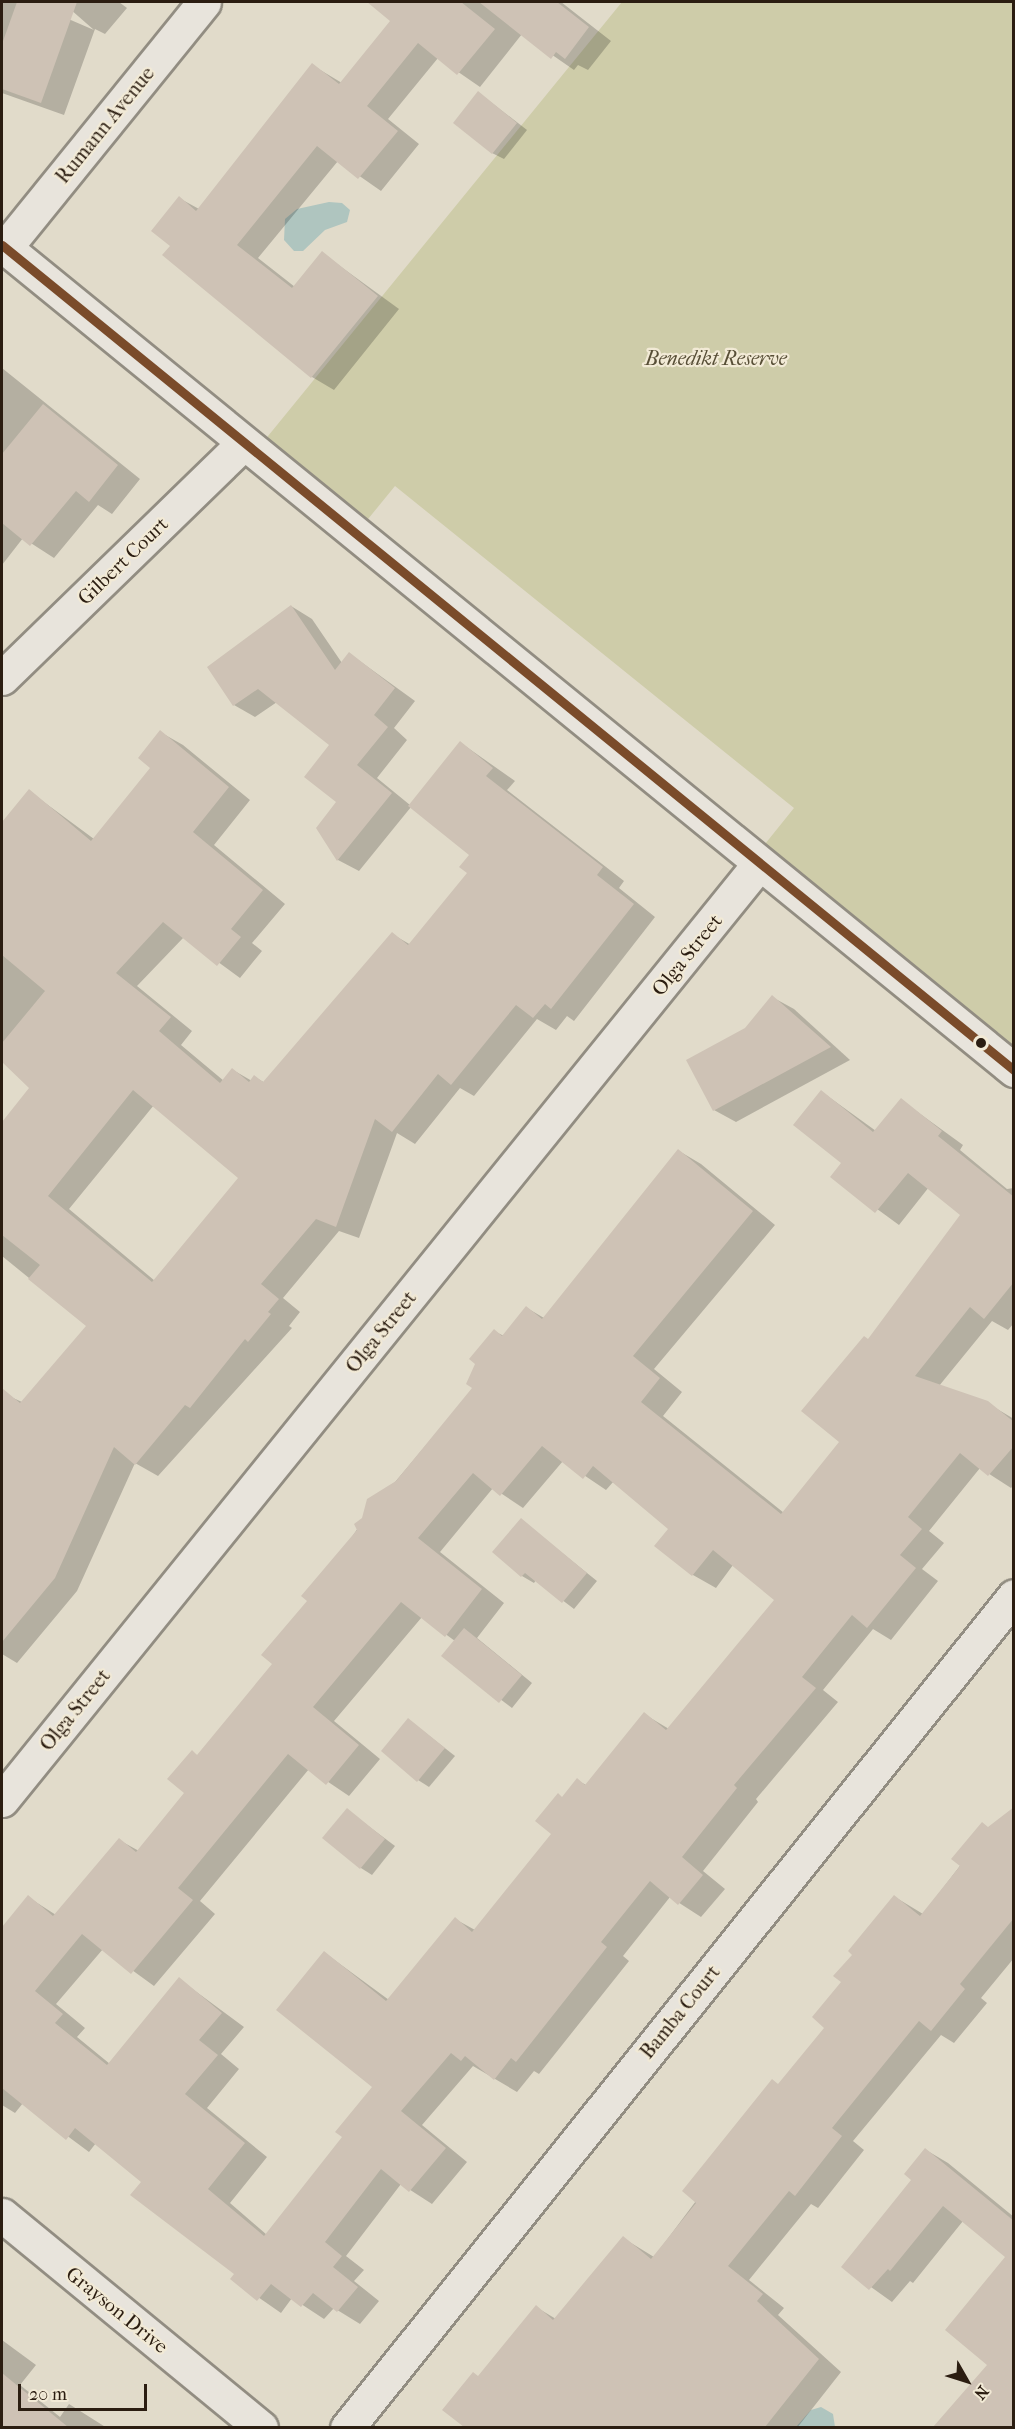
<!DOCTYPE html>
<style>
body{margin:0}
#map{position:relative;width:1015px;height:2429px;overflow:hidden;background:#e1dbca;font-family:"IM FELL French Canon",serif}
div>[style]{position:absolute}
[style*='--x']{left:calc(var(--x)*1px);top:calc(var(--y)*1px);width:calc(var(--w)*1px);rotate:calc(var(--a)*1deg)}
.green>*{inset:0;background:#cecca9}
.water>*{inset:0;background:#afc5bf}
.shadow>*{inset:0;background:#0003}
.building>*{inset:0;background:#cec2b5}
.roads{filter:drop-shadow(2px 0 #928d82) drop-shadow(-2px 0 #928d82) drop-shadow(0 2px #928d82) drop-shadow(0 -2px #928d82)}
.street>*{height:33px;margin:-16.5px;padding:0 16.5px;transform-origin:16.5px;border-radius:16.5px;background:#e8e4dc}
.bus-1>*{height:9px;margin:-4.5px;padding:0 4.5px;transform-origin:4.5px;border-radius:4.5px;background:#7a4b2a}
.dots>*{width:16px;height:16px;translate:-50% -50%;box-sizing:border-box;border:3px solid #f2ead6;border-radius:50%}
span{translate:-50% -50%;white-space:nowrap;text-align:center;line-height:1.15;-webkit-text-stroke:4.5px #f2ead6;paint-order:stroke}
.street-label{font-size:20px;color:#2b1d11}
.park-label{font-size:20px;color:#574e36;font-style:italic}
.frame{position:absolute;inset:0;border:3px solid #2b1d11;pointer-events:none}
.north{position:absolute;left:937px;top:2351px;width:60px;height:60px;-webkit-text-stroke:4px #f2ead6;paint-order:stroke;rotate:129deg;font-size:16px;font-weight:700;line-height:24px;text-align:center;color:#2b1d11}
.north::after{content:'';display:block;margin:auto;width:21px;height:27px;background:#2b1d11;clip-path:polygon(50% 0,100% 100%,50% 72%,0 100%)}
.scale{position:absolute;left:18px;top:2384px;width:129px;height:27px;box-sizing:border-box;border:3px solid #2b1d11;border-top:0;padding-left:8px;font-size:18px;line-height:21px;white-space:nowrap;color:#2b1d11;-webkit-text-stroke:4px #f2ead6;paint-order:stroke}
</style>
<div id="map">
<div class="green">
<div style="clip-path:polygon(622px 2px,1013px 2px,1013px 1070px,753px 859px,794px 808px,395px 486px,355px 535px,255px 452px)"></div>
</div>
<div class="water">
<div style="clip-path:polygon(329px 202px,342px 203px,350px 210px,347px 222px,325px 230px,303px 251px,294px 251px,284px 240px,285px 219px,297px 209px)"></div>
<div style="clip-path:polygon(821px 2407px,833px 2414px,835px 2427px,796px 2427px,811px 2410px)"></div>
</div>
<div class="shadow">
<div style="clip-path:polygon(2px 2px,29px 2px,94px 30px,62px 2px,119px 2px,127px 8px,105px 34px,95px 29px,64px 115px,2px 93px)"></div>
<div style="clip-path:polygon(386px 2px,561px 2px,611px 41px,588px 70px,578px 65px,574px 70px,522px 34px,480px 87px,438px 58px,388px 119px,419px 144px,381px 191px,338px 161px,258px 258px,295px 287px,322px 253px,399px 309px,334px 390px,312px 377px,172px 246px,179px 198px,199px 209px,312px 65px,342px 83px,392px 20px,393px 7px)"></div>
<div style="clip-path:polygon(479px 93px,527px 130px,504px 159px,492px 153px)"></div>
<div style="clip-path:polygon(2px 368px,140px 479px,112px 514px,98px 505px,54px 558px,23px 538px,2px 565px)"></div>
<div style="clip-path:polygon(evenodd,291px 606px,312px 619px,342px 663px,350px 654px,415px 701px,394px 728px,407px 740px,377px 778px,410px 805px,461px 743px,515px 781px,507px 790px,624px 881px,619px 888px,655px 917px,574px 1021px,567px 1016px,556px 1030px,537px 1019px,474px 1096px,460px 1088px,415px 1144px,397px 1133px,359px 1238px,339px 1231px,283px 1298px,300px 1312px,289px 1326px,292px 1328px,158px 1476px,135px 1463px,77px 1591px,17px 1663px,2px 1654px,2px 1465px,14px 1438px,2px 1428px,2px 1393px,22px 1402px,88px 1326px,2px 1256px,2px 1125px,31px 1088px,2px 1061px,2px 823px,29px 791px,94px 839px,152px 767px,160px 732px,183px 745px,250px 800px,214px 845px,285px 904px,252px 943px,262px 951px,240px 978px,184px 937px,137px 986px,192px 1031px,181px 1045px,224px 1081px,233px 1070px,252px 1081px,255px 1077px,265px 1083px,392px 934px,411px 945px,469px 873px,471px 855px,411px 807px,359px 871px,338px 860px,317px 828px,339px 802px,331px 745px,277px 702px,255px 717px,234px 705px,291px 606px,154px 1105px,240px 1178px,155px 1281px,69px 1209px,154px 1105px)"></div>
<div style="clip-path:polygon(772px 997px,794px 1009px,850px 1060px,736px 1122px,714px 1110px,746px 1029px)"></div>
<div style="clip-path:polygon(evenodd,822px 1092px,876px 1131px,901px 1100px,963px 1145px,960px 1150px,1007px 1189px,1014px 1188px,1014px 1323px,1008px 1330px,992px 1321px,939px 1386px,987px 1403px,1014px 1419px,1014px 1485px,1011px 1488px,980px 1468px,929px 1531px,944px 1543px,922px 1569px,938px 1581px,891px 1640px,873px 1629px,823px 1690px,838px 1702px,756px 1799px,758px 1802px,703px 1871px,725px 1889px,701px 1917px,670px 1897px,623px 1956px,629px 1961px,539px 2074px,534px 2071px,517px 2092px,473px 2066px,422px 2125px,467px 2162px,432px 2204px,401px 2184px,346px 2256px,364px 2270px,354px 2281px,379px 2301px,360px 2324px,334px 2308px,324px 2319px,292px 2298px,281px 2313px,232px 2279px,236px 2274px,143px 2181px,96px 2143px,89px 2152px,23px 2103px,15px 2113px,2px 2105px,2px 1929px,28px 1897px,56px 1915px,119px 1840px,139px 1851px,186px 1793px,192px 1752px,198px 1756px,274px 1664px,309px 1601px,364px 1519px,474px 1388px,494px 1331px,504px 1336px,527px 1308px,544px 1318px,679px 1151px,701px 1164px,775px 1225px,654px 1369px,682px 1392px,663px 1416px,784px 1513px,841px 1442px,869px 1340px,962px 1214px,929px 1187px,899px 1225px,832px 1176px,843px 1163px,822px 1092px,563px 1461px,606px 1490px,614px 1481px,670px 1528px,656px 1546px,693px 1575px,716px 1588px,733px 1565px,776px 1600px,669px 1729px,644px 1714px,586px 1785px,577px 1780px,563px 1798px,554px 1834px,475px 1930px,455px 1919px,389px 2000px,325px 1953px,374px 2087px,344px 2137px,267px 2235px,230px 2203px,267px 2157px,207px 2108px,239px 2069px,221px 2054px,244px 2027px,179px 1979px,110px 2064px,77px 2037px,85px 2028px,56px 2004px,103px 1949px,154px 1986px,215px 1914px,200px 1901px,309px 1769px,349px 1796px,380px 1759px,334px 1721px,422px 1617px,455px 1641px,443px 1656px,512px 1708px,532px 1683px,477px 1638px,504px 1603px,440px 1552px,493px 1488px,523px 1508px,563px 1461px)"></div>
<div style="clip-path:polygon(521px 1520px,597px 1581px,574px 1609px,536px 1580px,534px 1583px,522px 1576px,494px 1552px)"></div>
<div style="clip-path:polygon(409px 1720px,455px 1756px,429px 1787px,418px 1780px)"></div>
<div style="clip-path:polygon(1014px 1809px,1014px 1958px,981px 1998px,987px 2003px,954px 2043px,941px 2035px,853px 2141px,864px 2150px,818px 2208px,811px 2204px,749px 2280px,784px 2308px,778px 2315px,841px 2372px,797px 2428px,703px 2428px,681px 2410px,666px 2428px,466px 2428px,444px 2410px,479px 2377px,536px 2307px,556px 2319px,623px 2238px,654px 2257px,826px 2027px,854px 1954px,895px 1897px,923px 1914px,989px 1828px)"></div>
<div style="clip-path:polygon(347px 1810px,395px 1846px,372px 1875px,361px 1868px)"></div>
<div style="clip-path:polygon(926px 2150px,948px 2163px,1014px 2217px,1014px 2428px,934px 2428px,989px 2365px,1007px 2257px,963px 2221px,913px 2283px,910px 2281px,892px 2302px,843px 2267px,913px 2180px)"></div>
<div style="clip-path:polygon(2px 2340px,36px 2365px,20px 2385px,60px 2417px,69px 2404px,107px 2428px,2px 2428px)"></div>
</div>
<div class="building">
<div style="clip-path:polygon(17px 2px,77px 2px,41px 103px,2px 89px,2px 44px)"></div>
<div style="clip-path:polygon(367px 2px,461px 2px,495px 29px,457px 75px,418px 43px,367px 106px,398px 131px,358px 179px,317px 146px,237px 245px,292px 288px,322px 251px,378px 296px,311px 378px,162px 255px,170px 246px,151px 231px,179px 196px,196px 211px,312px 63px,339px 84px,390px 21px)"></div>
<div style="clip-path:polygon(479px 2px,557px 2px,589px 27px,565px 59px,556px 52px,551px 59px)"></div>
<div style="clip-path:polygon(478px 91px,517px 123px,492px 154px,453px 123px)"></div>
<div style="clip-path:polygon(43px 404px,118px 465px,89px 502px,76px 491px,30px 546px,2px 523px,2px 454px)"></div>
<div style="clip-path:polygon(291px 605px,335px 670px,349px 652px,395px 688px,374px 715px,388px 727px,357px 765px,392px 793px,337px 861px,316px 828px,336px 802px,304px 777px,329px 745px,258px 689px,233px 706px,207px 667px)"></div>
<div style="clip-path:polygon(evenodd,160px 730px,229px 787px,193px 832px,263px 890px,231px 929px,241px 937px,217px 966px,163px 922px,116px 973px,171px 1017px,159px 1031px,220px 1083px,232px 1068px,249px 1082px,254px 1075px,263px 1082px,392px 932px,408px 945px,467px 873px,459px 867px,469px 855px,408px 806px,460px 741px,493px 768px,486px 776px,603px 867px,597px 875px,634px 904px,551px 1009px,545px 1004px,533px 1018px,516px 1005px,451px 1085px,438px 1074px,392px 1132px,375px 1119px,336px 1227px,316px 1219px,261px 1284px,279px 1299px,268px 1312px,271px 1314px,248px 1342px,245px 1339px,190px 1408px,185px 1405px,135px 1465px,114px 1447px,55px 1578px,2px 1642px,2px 1388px,20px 1403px,86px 1326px,28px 1279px,40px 1265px,2px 1235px,2px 1122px,29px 1088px,2px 1062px,2px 1043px,45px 991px,2px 955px,2px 822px,29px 789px,91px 841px,150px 768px,138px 758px,160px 730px,133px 1090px,238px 1178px,152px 1282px,48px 1196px,133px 1090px)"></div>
<div style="clip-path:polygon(772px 995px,831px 1047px,713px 1111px,686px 1060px,745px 1028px)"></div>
<div style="clip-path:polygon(evenodd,821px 1090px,873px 1132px,901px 1098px,942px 1131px,938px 1136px,1014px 1197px,1014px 1282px,984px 1319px,970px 1307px,915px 1376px,988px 1401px,1014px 1422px,1014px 1446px,988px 1476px,960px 1453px,908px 1517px,922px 1529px,900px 1555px,916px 1568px,867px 1628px,852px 1615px,802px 1677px,816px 1688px,734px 1785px,737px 1788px,682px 1857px,703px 1875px,678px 1905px,650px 1881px,601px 1942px,607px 1947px,516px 2062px,511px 2058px,494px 2080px,465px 2056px,461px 2061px,451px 2053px,401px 2111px,446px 2148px,409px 2192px,381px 2169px,325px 2242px,342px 2256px,333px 2267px,358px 2287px,337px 2312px,313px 2293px,301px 2307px,271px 2284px,257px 2301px,230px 2279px,234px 2274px,130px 2195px,141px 2182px,75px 2128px,66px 2140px,2px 2088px,2px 1927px,28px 1895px,53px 1916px,119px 1838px,136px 1852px,184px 1793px,167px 1779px,192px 1750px,197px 1755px,272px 1664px,261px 1655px,307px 1601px,301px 1596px,357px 1530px,354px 1524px,362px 1518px,367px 1499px,396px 1481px,472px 1388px,466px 1384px,475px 1364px,469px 1359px,494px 1329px,502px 1336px,526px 1306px,542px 1319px,678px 1149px,753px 1211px,633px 1356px,660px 1378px,641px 1402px,781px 1514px,839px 1442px,801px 1411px,864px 1336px,868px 1339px,960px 1215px,908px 1173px,875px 1213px,830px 1177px,841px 1163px,793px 1125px,821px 1090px,542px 1446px,583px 1479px,593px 1466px,668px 1529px,654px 1546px,692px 1576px,713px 1550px,774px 1600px,666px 1730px,644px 1712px,585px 1785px,577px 1778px,562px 1797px,558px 1793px,535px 1821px,551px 1834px,472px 1932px,455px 1917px,386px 2001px,324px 1951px,276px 2010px,372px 2087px,335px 2132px,342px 2137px,264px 2236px,208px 2189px,245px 2143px,185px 2094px,218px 2055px,199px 2040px,222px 2013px,179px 1977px,107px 2065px,55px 2023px,63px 2014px,35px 1991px,82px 1934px,131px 1974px,193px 1900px,178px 1888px,288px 1754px,326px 1785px,359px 1745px,313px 1707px,401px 1602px,445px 1637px,482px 1589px,418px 1538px,473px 1473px,500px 1496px,542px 1446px)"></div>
<div style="clip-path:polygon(521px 1518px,587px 1573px,562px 1603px,525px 1573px,521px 1577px,492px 1552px)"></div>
<div style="clip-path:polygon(464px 1628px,522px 1675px,499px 1703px,441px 1656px)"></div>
<div style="clip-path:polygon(408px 1718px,445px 1748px,417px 1782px,381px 1751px)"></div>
<div style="clip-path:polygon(1014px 1807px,1014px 1918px,960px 1984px,965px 1989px,931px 2031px,919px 2021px,832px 2128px,842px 2136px,795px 2196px,789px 2191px,728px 2266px,763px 2294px,757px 2301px,819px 2359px,765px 2427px,464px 2427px,442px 2410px,473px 2372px,478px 2376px,536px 2305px,553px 2320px,623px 2236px,651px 2259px,696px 2203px,682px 2191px,772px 2079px,778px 2084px,824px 2028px,812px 2017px,841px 1982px,833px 1976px,852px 1955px,848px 1951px,894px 1895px,920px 1916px,960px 1866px,951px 1859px,982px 1822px,988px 1827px)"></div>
<div style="clip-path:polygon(347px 1808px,385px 1839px,360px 1869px,322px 1838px)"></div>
<div style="clip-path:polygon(925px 2148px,1014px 2221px,1014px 2427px,933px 2427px,987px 2365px,945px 2330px,1005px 2257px,943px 2206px,890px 2271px,888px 2269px,869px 2290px,841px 2267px,911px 2180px,904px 2174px)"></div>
<div style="clip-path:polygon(2px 2373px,68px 2427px,2px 2427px)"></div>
</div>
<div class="roads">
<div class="street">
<div style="--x:2;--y:245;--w:1306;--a:39.19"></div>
<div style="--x:5;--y:248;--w:316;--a:-51"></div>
<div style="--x:2;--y:678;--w:337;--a:-44.2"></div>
<div style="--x:2;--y:1800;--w:1204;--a:-51.04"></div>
<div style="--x:2;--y:2215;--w:335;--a:39.4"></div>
<div style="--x:347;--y:2428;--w:1066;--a:-51.28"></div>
</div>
</div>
<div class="bus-1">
<div style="--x:2;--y:245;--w:1306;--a:39.19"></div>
</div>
<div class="dots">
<div style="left:981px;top:1043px;background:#2b1d11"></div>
</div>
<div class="street-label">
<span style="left:105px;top:125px;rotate:-51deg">Rumann Avenue</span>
<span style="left:123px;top:561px;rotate:-44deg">Gilbert Court</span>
<span style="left:687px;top:955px;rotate:-51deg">Olga Street</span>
<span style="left:381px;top:1332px;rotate:-51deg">Olga Street</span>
<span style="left:75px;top:1710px;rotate:-51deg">Olga Street</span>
<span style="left:680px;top:2012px;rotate:-51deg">Bamba Court</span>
<span style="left:117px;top:2310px;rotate:39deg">Grayson Drive</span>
</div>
<div class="park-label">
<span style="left:716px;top:358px">Benedikt Reserve</span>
</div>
<div class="frame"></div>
<div class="north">N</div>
<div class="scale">20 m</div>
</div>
